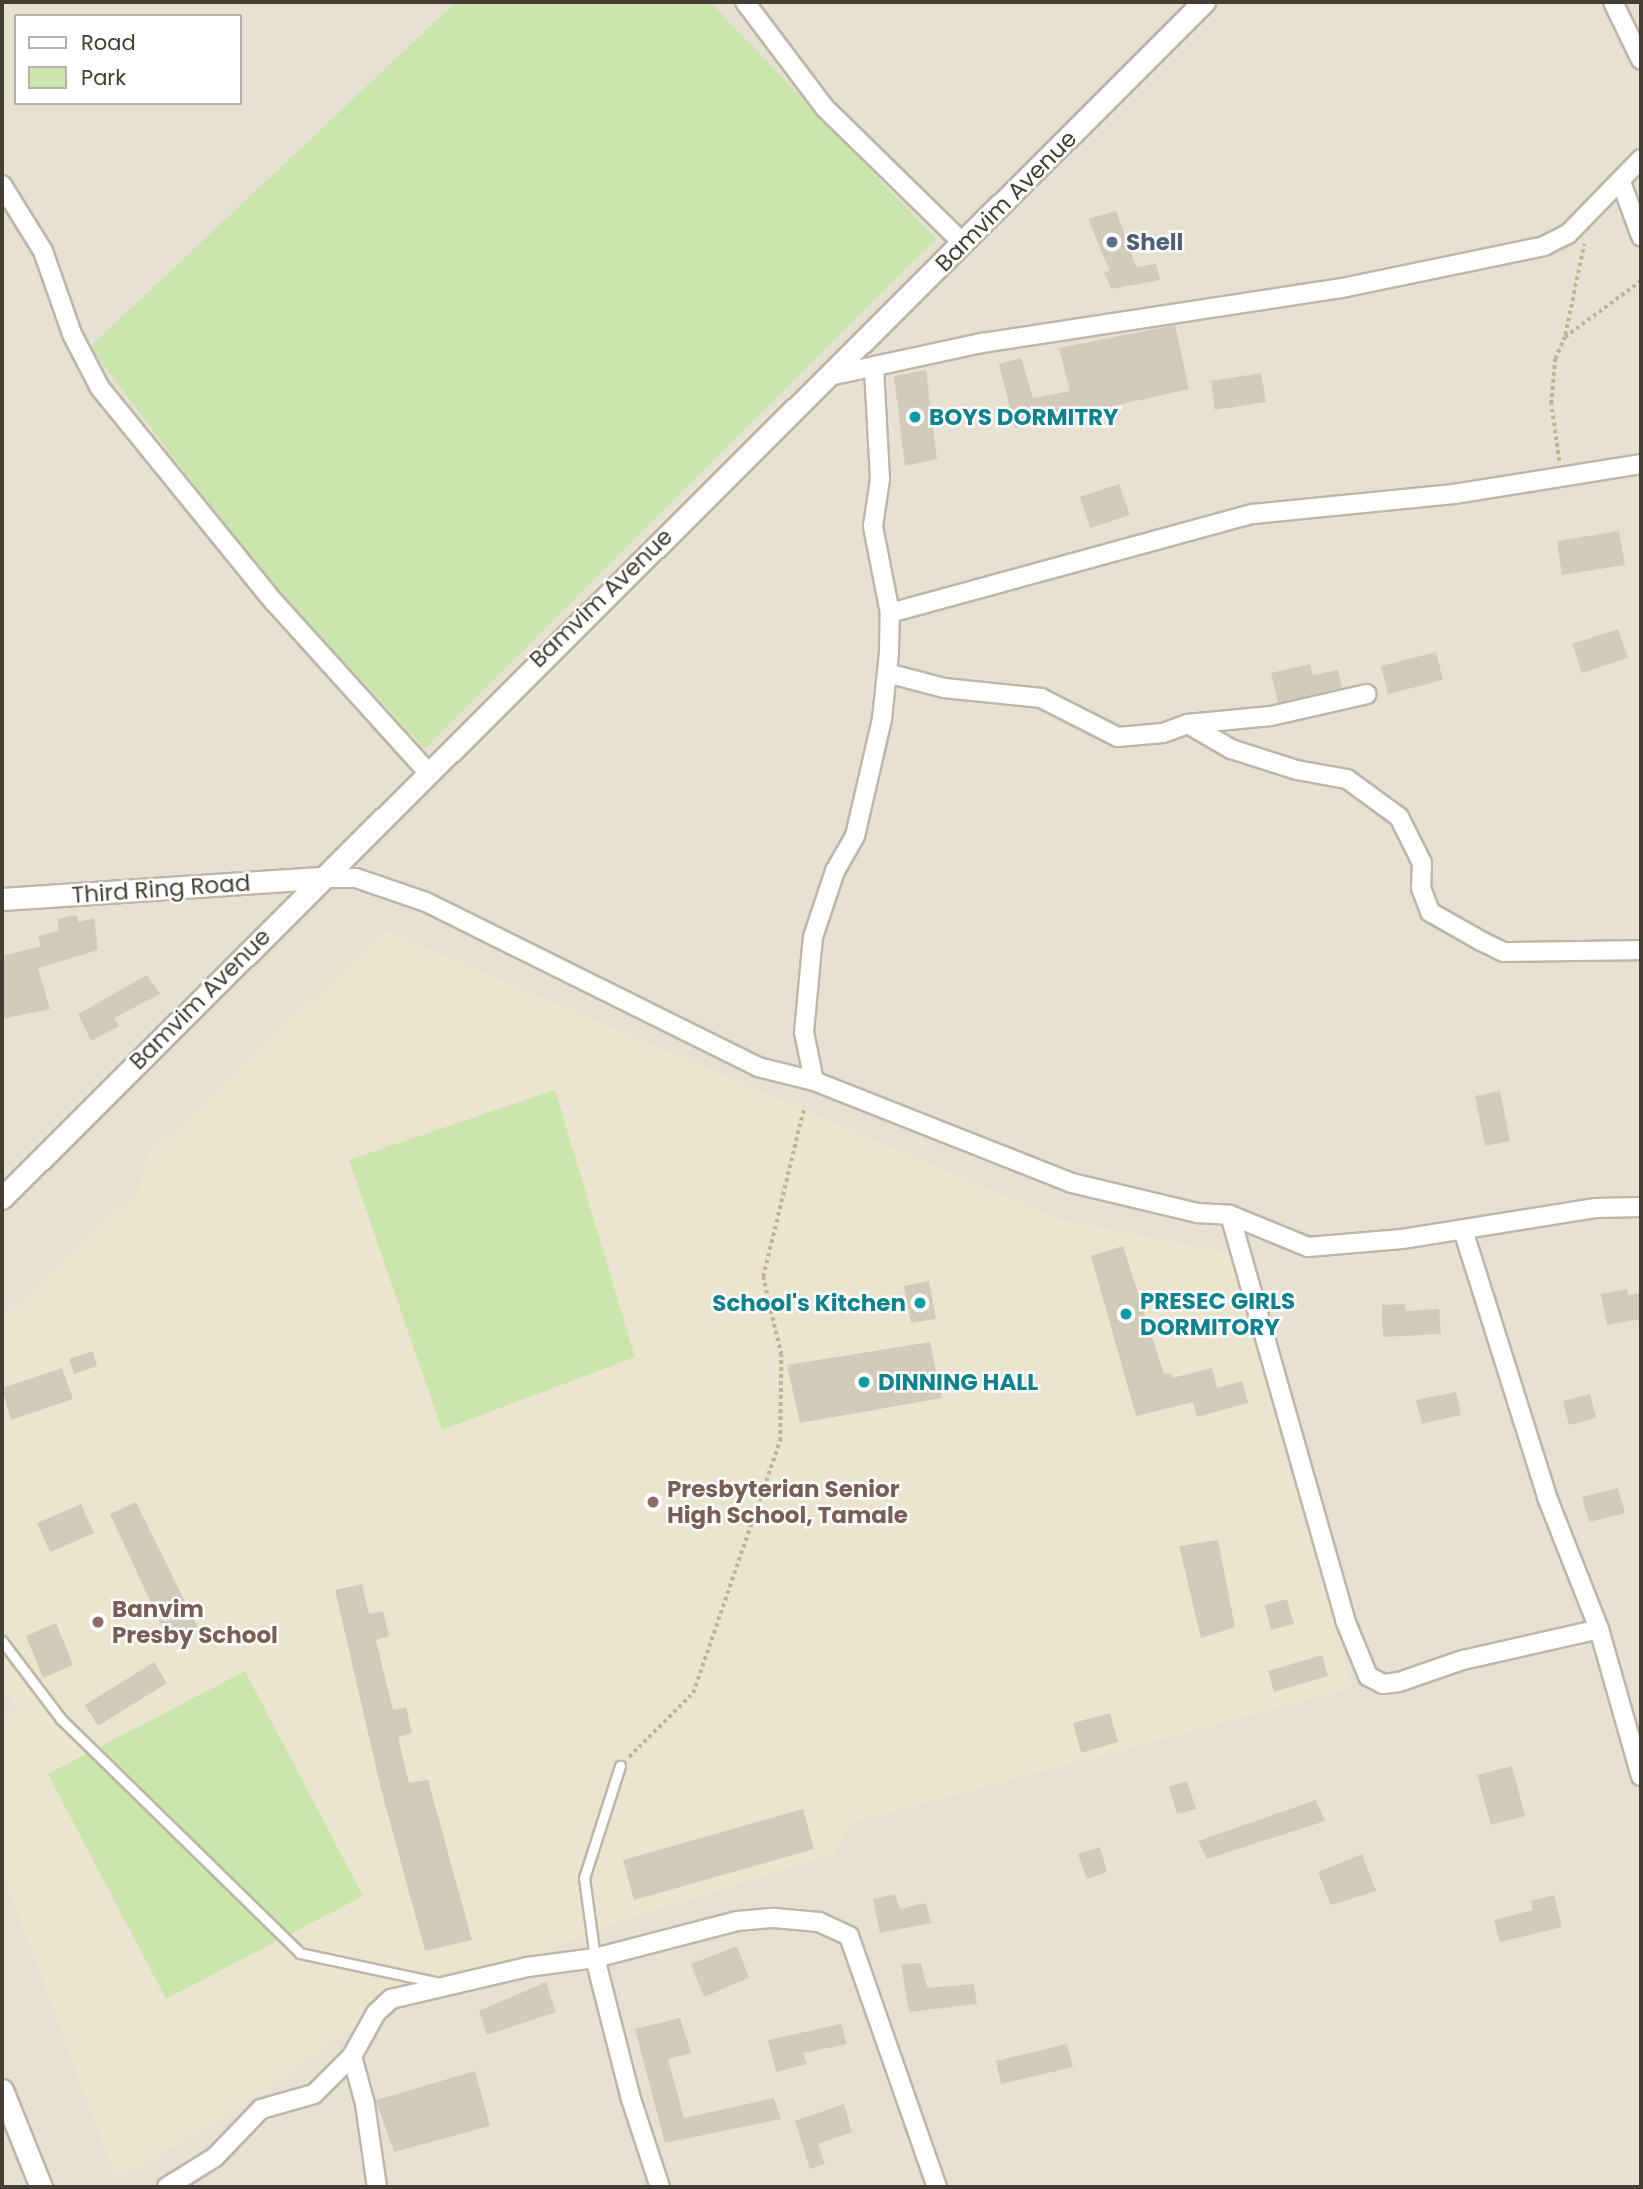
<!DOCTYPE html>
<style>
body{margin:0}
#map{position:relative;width:1643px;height:2189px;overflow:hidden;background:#f2eee4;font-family:Poppins,sans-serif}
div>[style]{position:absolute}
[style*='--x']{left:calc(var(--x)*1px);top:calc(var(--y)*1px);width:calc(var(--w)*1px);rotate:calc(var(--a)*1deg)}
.residential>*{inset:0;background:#e6e1d2}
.education>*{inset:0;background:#ebe4ce}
.green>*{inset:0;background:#cae6ad}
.building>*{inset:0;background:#d3cbba}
.path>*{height:3.5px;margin-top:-1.75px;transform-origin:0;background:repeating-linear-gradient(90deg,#bfb399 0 3.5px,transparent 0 7px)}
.roads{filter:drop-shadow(2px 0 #bdb7a7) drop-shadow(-2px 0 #bdb7a7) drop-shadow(0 2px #bdb7a7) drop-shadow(0 -2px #bdb7a7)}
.service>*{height:9px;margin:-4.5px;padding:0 4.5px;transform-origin:4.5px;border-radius:4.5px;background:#fff}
.minor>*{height:18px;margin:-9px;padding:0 9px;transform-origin:9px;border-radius:9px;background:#fff}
.tertiary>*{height:21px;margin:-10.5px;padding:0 10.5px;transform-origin:10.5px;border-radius:10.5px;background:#fff}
.dots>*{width:19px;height:19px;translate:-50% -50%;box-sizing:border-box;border:4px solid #fff;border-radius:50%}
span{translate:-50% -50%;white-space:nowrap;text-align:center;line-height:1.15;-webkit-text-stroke:5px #fff;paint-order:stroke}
.street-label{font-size:23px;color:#443f34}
.service-label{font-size:23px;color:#4e5e75;font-weight:700}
.left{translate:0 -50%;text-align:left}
.culture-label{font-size:23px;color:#0d838f;font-weight:700}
.right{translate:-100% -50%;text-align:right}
.education-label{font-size:23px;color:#785e54;font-weight:700}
.frame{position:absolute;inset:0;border:4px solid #443f34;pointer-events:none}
.legend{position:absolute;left:14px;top:14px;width:228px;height:91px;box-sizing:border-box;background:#fff;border:2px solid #b4b2ae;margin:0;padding:9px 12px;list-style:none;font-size:21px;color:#443f34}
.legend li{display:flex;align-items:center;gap:14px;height:35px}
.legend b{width:35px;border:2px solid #b4b2ae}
</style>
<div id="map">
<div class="residential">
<div style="clip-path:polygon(evenodd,2px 2px,1641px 2px,1641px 2187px,2px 2187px,2px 2px,16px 16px,240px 16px,240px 103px,16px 103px,16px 16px)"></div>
</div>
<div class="education">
<div style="clip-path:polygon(386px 930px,1057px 1218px,1238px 1255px,1353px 1688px,848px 1824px,834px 1854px,616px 1923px,347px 2033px,214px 2124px,116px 2180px,2px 1871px,2px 1718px,20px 1711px,2px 1687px,2px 1317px,139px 1190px,146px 1157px)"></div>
</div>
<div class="green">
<div style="clip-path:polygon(456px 2px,710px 2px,936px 239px,425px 749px,253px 563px,90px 347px)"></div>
<div style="clip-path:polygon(555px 1090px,635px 1357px,442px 1430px,349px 1160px)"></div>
<div style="clip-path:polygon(245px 1671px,363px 1896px,166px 1999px,48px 1774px)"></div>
</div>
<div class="building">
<div style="clip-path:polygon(1116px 211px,1136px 267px,1156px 264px,1160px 280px,1111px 289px,1104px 272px,1110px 271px,1088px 219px)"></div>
<div style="clip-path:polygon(1175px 325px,1189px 389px,1015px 428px,999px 364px,1021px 358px,1033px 398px,1070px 391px,1059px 348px)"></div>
<div style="clip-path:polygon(926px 370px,937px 459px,905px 466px,894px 376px)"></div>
<div style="clip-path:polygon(1261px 373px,1266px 402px,1215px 410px,1211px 381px)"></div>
<div style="clip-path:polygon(1119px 484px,1130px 515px,1090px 528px,1080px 497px)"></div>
<div style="clip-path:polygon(1619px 531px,1625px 565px,1562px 575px,1557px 541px)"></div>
<div style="clip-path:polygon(1618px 629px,1628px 658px,1582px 673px,1572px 644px)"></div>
<div style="clip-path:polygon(1436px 652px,1443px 680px,1388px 694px,1381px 666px)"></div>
<div style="clip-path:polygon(1310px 664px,1313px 675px,1338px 670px,1342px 688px,1278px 703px,1271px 673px)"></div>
<div style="clip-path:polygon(77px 915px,78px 922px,94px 918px,98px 950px,38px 968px,50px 1009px,2px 1019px,2px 956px,41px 946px,38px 936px,59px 931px,57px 919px)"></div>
<div style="clip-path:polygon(147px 975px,160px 994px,114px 1018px,119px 1026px,91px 1041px,78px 1014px)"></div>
<div style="clip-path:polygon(1500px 1091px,1510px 1141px,1485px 1146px,1475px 1096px)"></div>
<div style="clip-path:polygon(1123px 1246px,1164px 1374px,1171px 1373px,1172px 1378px,1212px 1368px,1217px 1388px,1242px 1381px,1248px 1403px,1197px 1417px,1193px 1402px,1136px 1416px,1091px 1256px)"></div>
<div style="clip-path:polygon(929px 1281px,936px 1319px,911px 1323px,904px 1286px)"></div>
<div style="clip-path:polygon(1627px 1289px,1628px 1295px,1641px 1293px,1641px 1319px,1607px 1325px,1601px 1294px)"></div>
<div style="clip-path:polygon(1405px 1304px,1406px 1311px,1439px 1309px,1441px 1334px,1383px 1337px,1382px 1305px)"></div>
<div style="clip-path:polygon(930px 1342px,942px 1398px,800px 1423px,787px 1365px)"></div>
<div style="clip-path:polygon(93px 1351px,97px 1366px,74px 1374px,69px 1359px)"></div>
<div style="clip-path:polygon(62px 1368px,73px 1399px,11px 1420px,2px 1388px)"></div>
<div style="clip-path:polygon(1456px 1392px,1461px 1415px,1422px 1424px,1416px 1400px)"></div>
<div style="clip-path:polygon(1590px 1394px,1596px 1418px,1569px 1425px,1563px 1401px)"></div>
<div style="clip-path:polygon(1618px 1488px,1625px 1513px,1589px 1522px,1582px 1497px)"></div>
<div style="clip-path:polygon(136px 1502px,198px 1628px,169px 1642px,110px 1514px)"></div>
<div style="clip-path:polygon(81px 1504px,94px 1533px,50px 1552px,37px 1523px)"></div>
<div style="clip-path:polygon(1218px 1540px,1235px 1627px,1201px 1638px,1179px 1546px)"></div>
<div style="clip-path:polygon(362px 1584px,369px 1614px,383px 1611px,389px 1636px,376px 1640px,393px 1710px,406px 1707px,412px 1733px,398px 1737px,409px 1783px,428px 1780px,472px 1940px,425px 1951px,381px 1789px,335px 1590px)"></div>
<div style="clip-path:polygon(1287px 1599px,1294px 1624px,1271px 1630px,1265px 1605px)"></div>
<div style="clip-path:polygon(56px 1623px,73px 1665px,43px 1678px,26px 1636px)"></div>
<div style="clip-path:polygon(1322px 1655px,1328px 1676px,1274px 1692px,1268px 1671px)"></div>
<div style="clip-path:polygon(154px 1662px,167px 1683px,98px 1726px,85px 1705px)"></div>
<div style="clip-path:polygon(1110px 1713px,1118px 1742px,1081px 1753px,1073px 1723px)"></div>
<div style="clip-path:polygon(1512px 1766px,1525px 1816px,1491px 1825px,1477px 1775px)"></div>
<div style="clip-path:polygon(1187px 1781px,1196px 1809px,1177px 1814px,1169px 1787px)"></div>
<div style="clip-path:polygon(1316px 1800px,1325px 1821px,1207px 1859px,1198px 1841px)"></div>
<div style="clip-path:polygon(803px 1809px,814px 1849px,634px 1900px,623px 1860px)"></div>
<div style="clip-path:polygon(1100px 1847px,1107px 1872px,1087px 1879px,1078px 1854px)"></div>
<div style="clip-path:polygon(1362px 1854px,1376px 1891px,1331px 1905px,1318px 1872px)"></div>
<div style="clip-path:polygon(895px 1894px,900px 1909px,925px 1903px,932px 1923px,880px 1933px,873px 1899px)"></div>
<div style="clip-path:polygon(1554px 1895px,1562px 1927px,1500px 1942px,1494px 1920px,1533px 1910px,1531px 1901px)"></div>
<div style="clip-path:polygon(737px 1946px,749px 1978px,704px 1997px,691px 1964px)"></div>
<div style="clip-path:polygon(921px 1963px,927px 1988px,974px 1984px,977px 2004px,909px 2012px,901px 1964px)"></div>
<div style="clip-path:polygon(546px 1982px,556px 2012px,487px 2035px,479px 2011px)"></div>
<div style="clip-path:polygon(680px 2018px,691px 2053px,668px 2059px,684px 2118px,774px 2098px,781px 2119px,665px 2143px,635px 2029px)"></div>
<div style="clip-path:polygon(841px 2024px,847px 2044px,803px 2053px,807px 2064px,776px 2072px,768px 2040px)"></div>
<div style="clip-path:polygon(1067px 2044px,1073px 2067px,1001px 2084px,996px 2061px)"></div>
<div style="clip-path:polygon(475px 2071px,490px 2126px,394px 2152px,376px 2100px)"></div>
<div style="clip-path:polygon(844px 2104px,852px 2132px,818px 2144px,825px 2164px,810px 2169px,795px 2121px)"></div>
</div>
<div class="path">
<div style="--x:1565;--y:335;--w:93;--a:-78.2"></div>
<div style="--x:1559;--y:461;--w:58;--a:-98"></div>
<div style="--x:1551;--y:404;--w:45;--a:-84.9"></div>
<div style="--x:1555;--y:359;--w:24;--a:-66"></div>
<div style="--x:1565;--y:337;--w:94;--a:-36.4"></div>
<div style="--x:629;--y:1757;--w:91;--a:-45"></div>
<div style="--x:693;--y:1693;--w:267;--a:-71"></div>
<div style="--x:780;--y:1441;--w:86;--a:-89.3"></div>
<div style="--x:781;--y:1355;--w:80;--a:-103"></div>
<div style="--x:763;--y:1277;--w:175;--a:-76.4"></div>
</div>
<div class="roads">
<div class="service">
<div style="--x:2;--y:1641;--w:98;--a:52.9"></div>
<div style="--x:61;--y:1719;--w:334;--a:44.4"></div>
<div style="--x:300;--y:1953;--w:143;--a:12.1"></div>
<div style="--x:595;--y:1958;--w:81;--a:-97.8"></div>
<div style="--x:584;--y:1878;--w:118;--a:-72.2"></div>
</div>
<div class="minor">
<div style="--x:745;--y:2;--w:133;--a:53"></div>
<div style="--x:825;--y:108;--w:194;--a:44.4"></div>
<div style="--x:1613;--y:2;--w:64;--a:64.2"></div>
<div style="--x:1621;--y:182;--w:58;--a:69.7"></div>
<div style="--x:2;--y:185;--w:78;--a:58.2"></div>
<div style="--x:43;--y:251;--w:88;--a:70.7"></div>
<div style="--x:72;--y:334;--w:61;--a:62.6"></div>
<div style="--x:100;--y:388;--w:277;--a:50.9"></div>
<div style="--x:275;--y:603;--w:227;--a:47.9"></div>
<div style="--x:829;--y:376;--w:157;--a:-12.2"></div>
<div style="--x:982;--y:343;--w:364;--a:-8.7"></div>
<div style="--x:1342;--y:288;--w:206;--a:-11.7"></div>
<div style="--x:1544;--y:246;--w:27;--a:-27"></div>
<div style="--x:1568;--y:234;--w:105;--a:-45.8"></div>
<div style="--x:890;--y:613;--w:376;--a:-15.3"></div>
<div style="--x:1253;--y:514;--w:202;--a:-5.7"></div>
<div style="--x:1454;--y:494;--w:189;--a:-9.1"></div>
<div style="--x:887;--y:673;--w:59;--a:14.7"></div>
<div style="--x:944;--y:688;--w:98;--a:5.9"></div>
<div style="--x:1041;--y:698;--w:86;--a:26.9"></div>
<div style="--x:1118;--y:737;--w:45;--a:-5.1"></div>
<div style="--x:1163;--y:733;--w:27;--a:-20"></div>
<div style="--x:1188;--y:724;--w:83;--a:-5.5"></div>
<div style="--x:1271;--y:716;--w:98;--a:-12.9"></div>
<div style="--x:1188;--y:724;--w:50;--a:30.2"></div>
<div style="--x:1231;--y:749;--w:69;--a:17.7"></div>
<div style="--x:1297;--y:770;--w:51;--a:10.2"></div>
<div style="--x:1347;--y:779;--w:64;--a:36.2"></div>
<div style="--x:1399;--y:817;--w:51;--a:63.4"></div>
<div style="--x:1422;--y:863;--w:25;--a:92"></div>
<div style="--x:1421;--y:888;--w:26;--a:69"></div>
<div style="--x:1430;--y:912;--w:59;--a:29.6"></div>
<div style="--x:1481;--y:941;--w:25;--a:26"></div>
<div style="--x:1504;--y:952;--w:137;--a:-0.8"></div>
<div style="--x:320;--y:878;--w:36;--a:0"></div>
<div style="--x:356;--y:878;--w:74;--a:18.9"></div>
<div style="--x:426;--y:902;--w:371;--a:26.4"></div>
<div style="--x:758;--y:1067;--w:58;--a:14"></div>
<div style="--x:814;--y:1081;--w:277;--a:21.6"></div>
<div style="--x:1072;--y:1183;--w:129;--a:13.5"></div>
<div style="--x:1197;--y:1213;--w:33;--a:3"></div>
<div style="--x:1230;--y:1215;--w:84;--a:22.3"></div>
<div style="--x:1308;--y:1247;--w:94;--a:-4.9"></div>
<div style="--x:1402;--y:1239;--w:196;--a:-9.1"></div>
<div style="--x:1596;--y:1208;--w:45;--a:-1.3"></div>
<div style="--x:814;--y:1081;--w:50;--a:-101.5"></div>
<div style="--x:804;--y:1032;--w:95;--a:-84.6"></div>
<div style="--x:813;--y:937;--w:70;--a:-71.6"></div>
<div style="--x:835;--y:871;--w:40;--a:-60.3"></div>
<div style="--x:855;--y:836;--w:120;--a:-77"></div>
<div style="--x:882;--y:719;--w:67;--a:-84"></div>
<div style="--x:889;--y:652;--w:39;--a:-89"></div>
<div style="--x:890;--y:613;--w:89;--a:-101.1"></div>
<div style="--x:873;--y:526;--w:48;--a:-81.5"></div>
<div style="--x:880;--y:479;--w:112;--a:-93.1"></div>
<div style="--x:1230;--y:1215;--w:421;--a:74.1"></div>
<div style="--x:1345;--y:1620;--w:61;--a:67.7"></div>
<div style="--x:1368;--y:1676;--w:17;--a:28"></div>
<div style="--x:1383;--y:1684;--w:16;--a:-7"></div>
<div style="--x:1399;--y:1682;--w:68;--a:-19"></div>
<div style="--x:1463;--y:1660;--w:139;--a:-12.8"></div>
<div style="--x:1463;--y:1230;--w:280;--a:72.5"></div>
<div style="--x:1547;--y:1497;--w:142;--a:68.5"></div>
<div style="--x:1599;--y:1629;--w:153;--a:74.1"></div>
<div style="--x:595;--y:1958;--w:146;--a:75.7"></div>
<div style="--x:631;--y:2099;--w:93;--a:71.8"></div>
<div style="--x:352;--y:2056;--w:50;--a:74.8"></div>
<div style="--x:365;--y:2104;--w:84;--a:81.8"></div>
<div style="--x:167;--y:2187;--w:57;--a:-32"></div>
<div style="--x:215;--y:2157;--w:66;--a:-46.2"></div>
<div style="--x:261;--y:2109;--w:55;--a:-15.8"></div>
<div style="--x:314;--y:2094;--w:54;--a:-45"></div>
<div style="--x:352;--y:2056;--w:49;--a:-60.8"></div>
<div style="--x:376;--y:2013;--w:21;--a:-43"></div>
<div style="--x:391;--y:1999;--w:140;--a:-13.2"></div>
<div style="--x:527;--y:1967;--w:69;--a:-7.5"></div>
<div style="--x:595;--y:1958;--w:147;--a:-14.6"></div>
<div style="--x:737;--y:1921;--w:37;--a:-5"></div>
<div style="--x:774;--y:1918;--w:45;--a:5.1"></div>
<div style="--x:819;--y:1922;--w:33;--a:25"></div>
<div style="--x:849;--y:1936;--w:266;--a:70.7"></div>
</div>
<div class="tertiary">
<div style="--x:2;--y:899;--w:319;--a:-3.8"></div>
<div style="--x:2;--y:1198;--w:1696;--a:-44.86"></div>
<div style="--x:2;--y:2090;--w:105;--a:68.1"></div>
</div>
</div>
<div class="dots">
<div style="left:1112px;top:242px;background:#5c6f8a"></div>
<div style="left:915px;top:417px;background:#0f9aa8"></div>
<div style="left:920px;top:1303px;background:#0f9aa8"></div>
<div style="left:1126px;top:1314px;background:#0f9aa8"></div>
<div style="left:864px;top:1382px;background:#0f9aa8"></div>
<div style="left:653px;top:1502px;background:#8d6e63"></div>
<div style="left:98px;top:1622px;background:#8d6e63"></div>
</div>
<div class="street-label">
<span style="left:1006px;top:201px;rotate:-45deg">Bamvim Avenue</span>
<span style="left:601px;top:598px;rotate:-44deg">Bamvim Avenue</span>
<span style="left:161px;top:889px;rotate:-4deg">Third Ring Road</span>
<span style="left:200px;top:999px;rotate:-45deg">Bamvim Avenue</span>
</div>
<div class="service-label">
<span class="left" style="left:1126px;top:242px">Shell</span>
</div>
<div class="culture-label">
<span class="left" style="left:929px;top:417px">BOYS DORMITRY</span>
<span class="left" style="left:1140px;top:1314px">PRESEC GIRLS<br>DORMITORY</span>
<span class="right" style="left:906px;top:1303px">School's Kitchen</span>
<span class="left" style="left:878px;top:1382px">DINNING HALL</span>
</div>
<div class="education-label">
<span class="left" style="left:667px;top:1502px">Presbyterian Senior<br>High School, Tamale</span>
<span class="left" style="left:112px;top:1622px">Banvim<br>Presby School</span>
</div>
<div class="frame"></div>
<ul class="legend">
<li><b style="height:9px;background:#fff"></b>Road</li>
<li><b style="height:19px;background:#cae6ad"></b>Park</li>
</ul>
</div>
